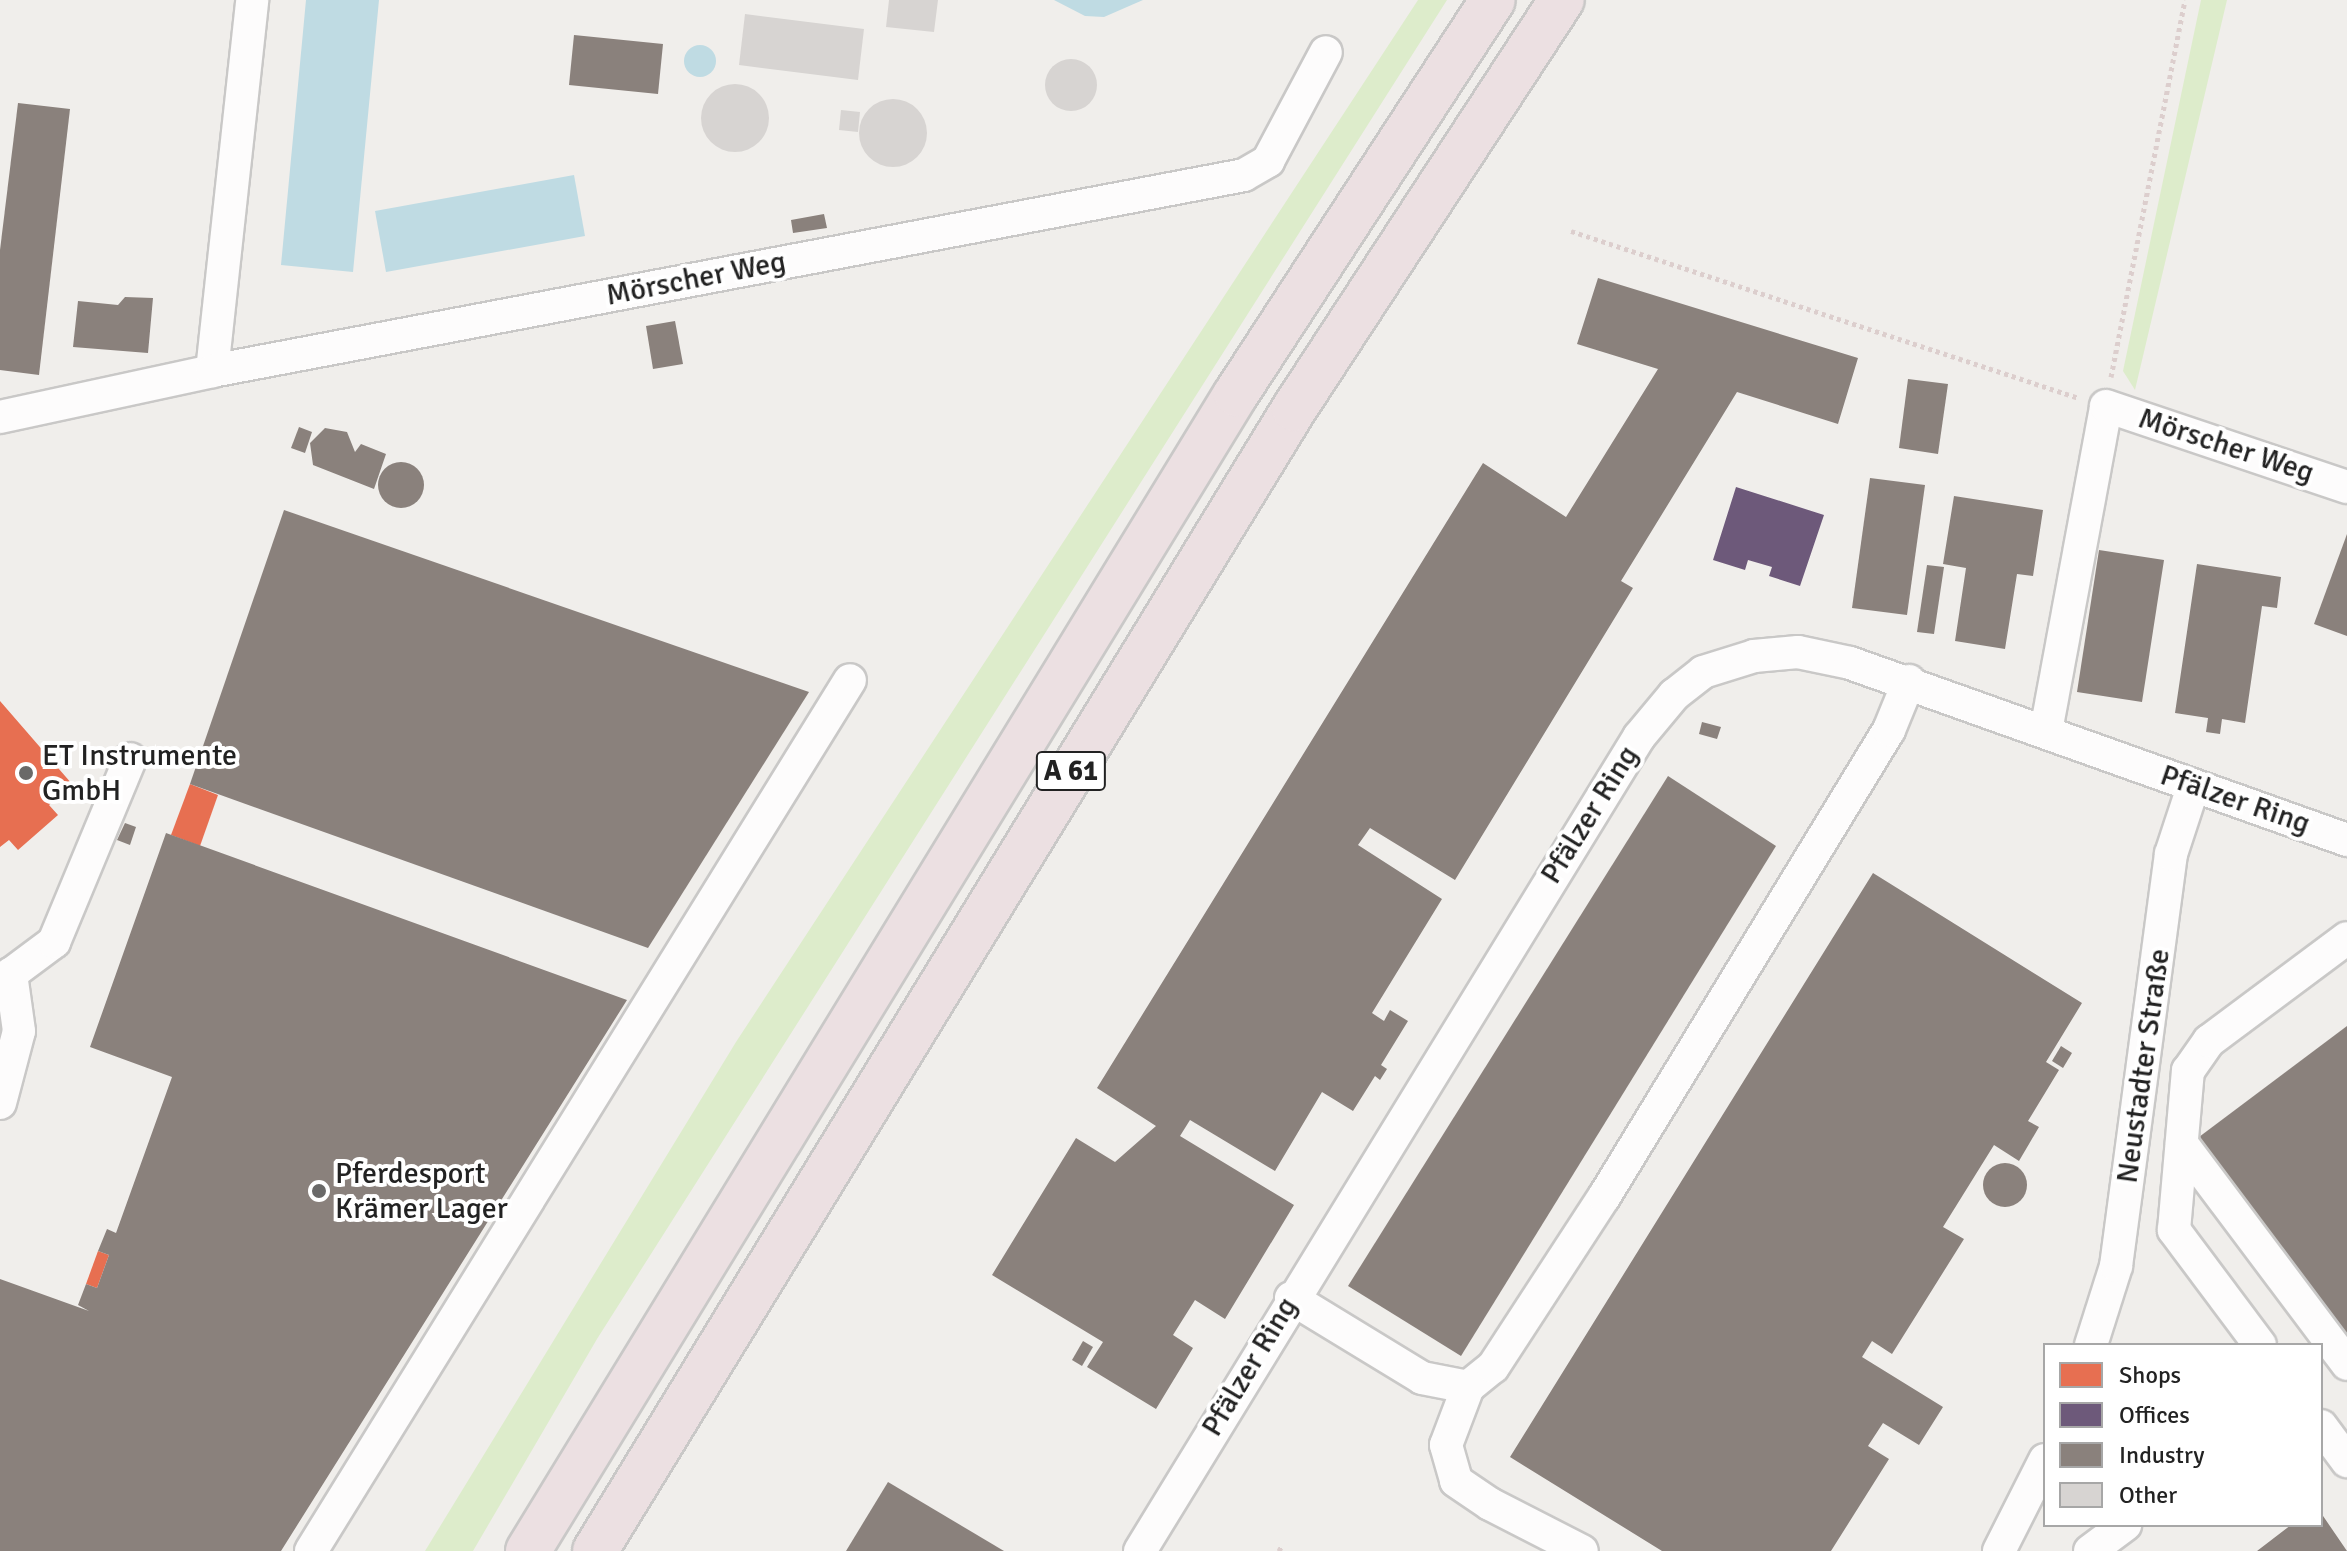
<!DOCTYPE html>
<meta charset="utf-8">
<style>
body{margin:0}
#map{position:relative;width:2347px;height:1551px;overflow:hidden;background:#f0eeeb;font-family:Signika,sans-serif}
div>[style]{position:absolute}
[style*='--x']{left:calc(var(--x)*1px);top:calc(var(--y)*1px);width:calc(var(--w)*1px);rotate:calc(var(--a)*1deg)}
.grass>*{inset:0;background:#ddeccb}
.water>*{inset:0;background:#bfdbe3}
.round{border-radius:50%}
.shops>*{inset:0;background:#e76f51}
.offices>*{inset:0;background:#6d597a}
.industry>*{inset:0;background:#8a817c}
.building>*{inset:0;background:#d7d4d2}
.path>*{height:5px;margin-top:-2.5px;transform-origin:0;background:repeating-linear-gradient(90deg,#dccecd 0 4px,transparent 0 8px)}
.roads{filter:drop-shadow(2px 0 #c9c8c7) drop-shadow(-2px 0 #c9c8c7) drop-shadow(0 2px #c9c8c7) drop-shadow(0 -2px #c9c8c7)}
.minor>*{height:32px;margin:-16px;padding:0 16px;transform-origin:16px;border-radius:16px;background:#fdfcfc}
.highway>*{height:44px;margin:-22px;padding:0 22px;transform-origin:22px;border-radius:22px;background:#ece0e2}
.dots>*{width:22px;height:22px;translate:-50% -50%;box-sizing:border-box;border:4px solid #fff;border-radius:50%}
span{translate:-50% -50%;white-space:nowrap;text-align:center;line-height:1.15;-webkit-text-stroke:8px #fff;paint-order:stroke}
.shield-label span{padding:2px 6px;background:#fff;border:2px solid;border-radius:6px;-webkit-text-stroke-width:0}
.shield-label{font-size:28px;color:#222;font-weight:700}
.street-label{font-size:30px;color:#222}
.poi-label{font-size:30px;color:#222}
.left{translate:0 -50%;text-align:left}
.legend{position:absolute;left:2043px;top:1343px;width:280px;height:184px;box-sizing:border-box;background:#fff;border:2px solid #a7a7a7;margin:0;padding:10px 14px;list-style:none;font-size:24px;color:#222}
.legend li{display:flex;align-items:center;gap:16px;height:40px}
.legend b{width:40px;border:2px solid #a7a7a7}
</style>
<div id="map">
<div class="grass">
<div style="clip-path:polygon(1418px 0,1447px 0,597px 1339px,473px 1551px,425px 1551px,736px 1042px)"></div>
<div style="clip-path:polygon(2201px 0,2227px 0,2135px 390px,2123px 371px)"></div>
</div>
<div class="water">
<div style="clip-path:polygon(306px 0,379px 0,353px 272px,281px 265px)"></div>
<div style="clip-path:polygon(1054px 0,1143px 0,1104px 17px,1085px 16px)"></div>
<div class="round" style="left:684px;top:45px;width:32px;height:32px"></div>
<div style="clip-path:polygon(574px 175px,585px 236px,386px 272px,375px 211px)"></div>
</div>
<div class="shops">
<div style="clip-path:polygon(0 701px,72px 784px,49px 805px,58px 815px,18px 850px,9px 840px,0 847px)"></div>
<div style="clip-path:polygon(190px 784px,218px 795px,200px 846px,171px 835px)"></div>
<div style="clip-path:polygon(98px 1251px,109px 1255px,97px 1288px,86px 1284px)"></div>
</div>
<div class="offices">
<div style="clip-path:polygon(1736px 487px,1824px 515px,1800px 586px,1769px 576px,1772px 567px,1748px 560px,1745px 570px,1713px 560px)"></div>
</div>
<div class="industry">
<div style="clip-path:polygon(574px 35px,663px 44px,658px 94px,569px 85px)"></div>
<div style="clip-path:polygon(18px 103px,70px 109px,39px 375px,0 370px,0 250px)"></div>
<div style="clip-path:polygon(824px 214px,827px 228px,793px 233px,791px 220px)"></div>
<div style="clip-path:polygon(1598px 278px,1858px 358px,1838px 424px,1737px 392px,1621px 581px,1633px 588px,1455px 880px,1370px 828px,1358px 845px,1442px 899px,1372px 1013px,1384px 1021px,1390px 1010px,1408px 1021px,1381px 1065px,1387px 1069px,1380px 1080px,1375px 1076px,1353px 1111px,1322px 1092px,1275px 1171px,1190px 1120px,1180px 1136px,1294px 1205px,1225px 1319px,1195px 1300px,1173px 1335px,1193px 1348px,1156px 1409px,1087px 1367px,1103px 1342px,992px 1275px,1076px 1138px,1115px 1162px,1156px 1126px,1097px 1088px,1483px 463px,1566px 517px,1658px 369px,1577px 344px)"></div>
<div style="clip-path:polygon(125px 297px,153px 298px,148px 353px,73px 347px,78px 301px,118px 305px)"></div>
<div style="clip-path:polygon(675px 321px,683px 364px,653px 369px,646px 326px)"></div>
<div style="clip-path:polygon(1908px 379px,1948px 384px,1938px 454px,1899px 448px)"></div>
<div style="clip-path:polygon(299px 427px,312px 432px,305px 453px,291px 448px)"></div>
<div style="clip-path:polygon(325px 428px,347px 432px,355px 452px,361px 444px,386px 454px,374px 489px,313px 465px,310px 443px)"></div>
<div class="round" style="left:378px;top:462px;width:46px;height:46px"></div>
<div style="clip-path:polygon(1870px 478px,1925px 485px,1907px 615px,1852px 608px)"></div>
<div style="clip-path:polygon(1954px 496px,2043px 510px,2033px 576px,2017px 574px,2005px 649px,1955px 641px,1966px 568px,1943px 564px)"></div>
<div style="clip-path:polygon(284px 510px,809px 692px,648px 948px,190px 784px)"></div>
<div style="clip-path:polygon(2347px 534px,2347px 636px,2314px 624px)"></div>
<div style="clip-path:polygon(2099px 550px,2164px 560px,2142px 702px,2077px 692px)"></div>
<div style="clip-path:polygon(2197px 564px,2281px 577px,2277px 608px,2262px 606px,2245px 723px,2222px 719px,2220px 734px,2206px 732px,2208px 718px,2175px 713px)"></div>
<div style="clip-path:polygon(1927px 565px,1944px 567px,1934px 634px,1917px 632px)"></div>
<div style="clip-path:polygon(1702px 722px,1721px 727px,1717px 739px,1699px 734px)"></div>
<div style="clip-path:polygon(1668px 776px,1776px 846px,1461px 1356px,1348px 1286px)"></div>
<div style="clip-path:polygon(125px 823px,136px 827px,130px 845px,117px 840px)"></div>
<div style="clip-path:polygon(166px 833px,627px 1000px,281px 1551px,0 1551px,0 1279px,89px 1311px,78px 1305px,86px 1284px,97px 1288px,109px 1255px,98px 1251px,107px 1229px,116px 1233px,172px 1077px,90px 1047px)"></div>
<div style="clip-path:polygon(1873px 873px,2082px 1003px,2046px 1062px,2059px 1070px,2028px 1121px,2039px 1127px,2019px 1161px,1994px 1145px,1943px 1227px,1964px 1239px,1892px 1354px,1872px 1341px,1862px 1357px,1943px 1407px,1919px 1445px,1883px 1423px,1868px 1446px,1889px 1459px,1831px 1551px,1662px 1551px,1510px 1457px)"></div>
<div style="clip-path:polygon(2347px 1026px,2347px 1341px,2195px 1140px)"></div>
<div style="clip-path:polygon(2061px 1046px,2072px 1053px,2063px 1068px,2052px 1061px)"></div>
<div class="round" style="left:1983px;top:1163px;width:44px;height:44px"></div>
<div style="clip-path:polygon(1083px 1341px,1093px 1347px,1082px 1366px,1072px 1360px)"></div>
<div style="clip-path:polygon(888px 1482px,1004px 1551px,846px 1551px)"></div>
<div style="clip-path:polygon(2321px 1513px,2347px 1551px,2257px 1551px,2291px 1525px,2321px 1525px)"></div>
</div>
<div class="building">
<div style="clip-path:polygon(889px 0,938px 0,934px 32px,886px 27px)"></div>
<div style="clip-path:polygon(745px 14px,864px 29px,858px 80px,739px 65px)"></div>
<div class="round" style="left:1045px;top:59px;width:52px;height:52px"></div>
<div class="round" style="left:701px;top:84px;width:68px;height:68px"></div>
<div class="round" style="left:859px;top:99px;width:68px;height:68px"></div>
<div style="clip-path:polygon(841px 110px,860px 112px,858px 132px,839px 130px)"></div>
</div>
<div class="path">
<div style="--x:1571;--y:231;--w:535;--a:18.2"></div>
<div style="--x:2111;--y:377;--w:384;--a:-78.9"></div>
<div style="--x:1279;--y:1551;--w:7;--a:-63"></div>
</div>
<div class="roads">
<div class="minor">
<div style="--x:212;--y:371;--w:373;--a:-83.8"></div>
<div style="--x:0;--y:417;--w:217;--a:-12.2"></div>
<div style="--x:212;--y:371;--w:1050;--a:-10.75"></div>
<div style="--x:1244;--y:175;--w:28;--a:-30"></div>
<div style="--x:1268;--y:161;--w:123;--a:-62"></div>
<div style="--x:2046;--y:731;--w:330;--a:-79.5"></div>
<div style="--x:2106;--y:406;--w:254;--a:18.6"></div>
<div style="--x:0;--y:1103;--w:74;--a:-75.2"></div>
<div style="--x:19;--y:1031;--w:58;--a:-98"></div>
<div style="--x:11;--y:974;--w:54;--a:-36.7"></div>
<div style="--x:54;--y:942;--w:198;--a:-67.4"></div>
<div style="--x:2182;--y:1144;--w:275;--a:53.1"></div>
<div style="--x:1291;--y:1298;--w:153;--a:31.4"></div>
<div style="--x:1422;--y:1378;--w:47;--a:11.1"></div>
<div style="--x:1468;--y:1387;--w:32;--a:-39"></div>
<div style="--x:1493;--y:1367;--w:203;--a:-56.9"></div>
<div style="--x:1604;--y:1197;--w:547;--a:-58.61"></div>
<div style="--x:1889;--y:730;--w:53;--a:-67.8"></div>
<div style="--x:2091;--y:1345;--w:83;--a:-72.4"></div>
<div style="--x:2116;--y:1266;--w:416;--a:-82.4"></div>
<div style="--x:2171;--y:854;--w:71;--a:-71.8"></div>
<div style="--x:2260;--y:1345;--w:144;--a:-126.8"></div>
<div style="--x:2174;--y:1230;--w:160;--a:-85"></div>
<div style="--x:2188;--y:1071;--w:37;--a:-55"></div>
<div style="--x:2209;--y:1041;--w:172;--a:-36.7"></div>
<div style="--x:1468;--y:1387;--w:62;--a:110.8"></div>
<div style="--x:1446;--y:1445;--w:37;--a:74"></div>
<div style="--x:1456;--y:1481;--w:41;--a:34.1"></div>
<div style="--x:1490;--y:1504;--w:103;--a:27.1"></div>
<div style="--x:2321;--y:1426;--w:44;--a:53.4"></div>
<div style="--x:311;--y:1551;--w:1024;--a:-58.25"></div>
<div style="--x:1140;--y:1551;--w:955;--a:-58.49"></div>
<div style="--x:1639;--y:737;--w:55;--a:-50.2"></div>
<div style="--x:1674;--y:695;--w:37;--a:-38"></div>
<div style="--x:1703;--y:672;--w:53;--a:-17.4"></div>
<div style="--x:1754;--y:656;--w:44;--a:-5.2"></div>
<div style="--x:1798;--y:652;--w:53;--a:11.9"></div>
<div style="--x:1850;--y:663;--w:528;--a:19.6"></div>
<div style="--x:1999;--y:1551;--w:102;--a:-63.2"></div>
<div style="--x:2090;--y:1551;--w:44;--a:-36.6"></div>
</div>
<div class="highway">
<div style="--x:528;--y:1551;--w:1356;--a:-58.54"></div>
<div style="--x:1236;--y:394;--w:470;--a:-56.9"></div>
<div style="--x:595;--y:1551;--w:1339;--a:-58.53"></div>
<div style="--x:1294;--y:409;--w:489;--a:-56.8"></div>
</div>
</div>
<div class="dots">
<div style="left:26px;top:773px;background:#6a6968"></div>
<div style="left:319px;top:1191px;background:#6a6968"></div>
</div>
<div class="shield-label">
<span style="left:1071px;top:771px">A 61</span>
</div>
<div class="street-label">
<span style="left:696px;top:279px;rotate:-11deg">Mörscher Weg</span>
<span style="left:2226px;top:446px;rotate:18deg">Mörscher Weg</span>
<span style="left:2235px;top:800px;rotate:19deg">Pfälzer Ring</span>
<span style="left:1590px;top:815px;rotate:-58deg">Pfälzer Ring</span>
<span style="left:2144px;top:1066px;rotate:-82deg">Neustadter Straße</span>
<span style="left:1250px;top:1367px;rotate:-59deg">Pfälzer Ring</span>
</div>
<div class="poi-label">
<span class="left" style="left:42px;top:773px">ET Instrumente<br>GmbH</span>
<span class="left" style="left:335px;top:1191px">Pferdesport<br>Krämer Lager</span>
</div>
<ul class="legend">
<li><b style="height:22px;background:#e76f51"></b>Shops</li>
<li><b style="height:22px;background:#6d597a"></b>Offices</li>
<li><b style="height:22px;background:#8a817c"></b>Industry</li>
<li><b style="height:22px;background:#d7d4d2"></b>Other</li>
</ul>
</div>
